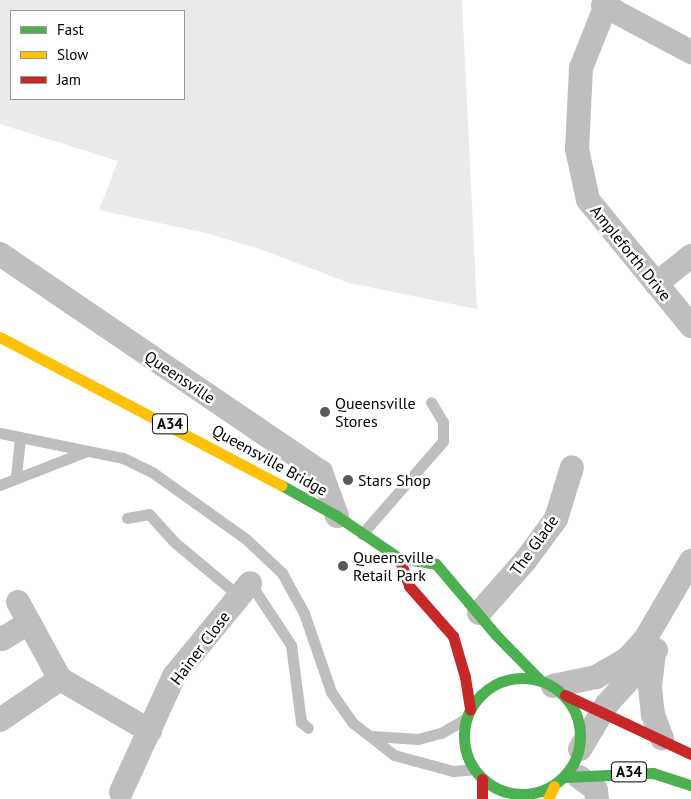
<!DOCTYPE html>
<style>
body{margin:0}
#map{position:relative;width:691px;height:799px;overflow:hidden;background:#fff;font-family:"PT Sans",sans-serif}
div>[style]{position:absolute}
[style*='--x']{left:calc(var(--x)*1px);top:calc(var(--y)*1px);width:calc(var(--w)*1px);rotate:calc(var(--a)*1deg)}
.green>*{inset:0;background:#eaeaea}
.lane>*{height:11px;margin:-5.5px;padding:0 5.5px;transform-origin:5.5px;border-radius:5.5px;background:#bebebe}
.street>*{height:24px;margin:-12px;padding:0 12px;transform-origin:12px;border-radius:12px;background:#bebebe}
.fast>*{height:11px;margin:-5.5px;padding:0 5.5px;transform-origin:5.5px;border-radius:5.5px;background:#4caf50}
.fast>.ring{margin:-5.5px;padding:0;box-sizing:content-box;background:none;border:11px solid #4caf50;border-radius:50%}
.slow>*{height:11px;margin:-5.5px;padding:0 5.5px;transform-origin:5.5px;border-radius:5.5px;background:#ffc107}
.jam>*{height:11px;margin:-5.5px;padding:0 5.5px;transform-origin:5.5px;border-radius:5.5px;background:#c62828}
.dots>*{width:14px;height:14px;translate:-50% -50%;box-sizing:border-box;border:2px solid #fff;border-radius:50%}
span{translate:-50% -50%;white-space:nowrap;text-align:center;line-height:1.15;-webkit-text-stroke:5px #fff;paint-order:stroke}
.shield-label span{padding:1px 4px;background:#fff;border:1px solid;border-radius:4px;-webkit-text-stroke-width:0}
.shield-label{font-size:15px;color:#000;font-weight:700}
.street-label{font-size:16px;color:#000}
.poi-label{font-size:16px;color:#000}
.left{translate:0 -50%;text-align:left}
.legend{position:absolute;left:10px;top:10px;width:175px;height:90px;box-sizing:border-box;background:#fff;border:1px solid #999;margin:0;padding:6px 9px;list-style:none;font-size:15px;color:#000}
.legend li{display:flex;align-items:center;gap:10px;height:25px}
.legend b{width:25px;border:1px solid #999}
</style>
<div id="map">
<div class="green">
<div style="clip-path:polygon(evenodd,0 0,462px 0,477px 309px,349px 283px,263px 250px,206px 233px,99px 210px,118px 161px,0 124px,0 0,184px 11px,184px 99px,11px 99px,11px 11px,184px 11px)"></div>
</div>
<div class="lane">
<div style="--x:0;--y:433;--w:126;--a:11.5"></div>
<div style="--x:123;--y:458;--w:32;--a:26"></div>
<div style="--x:152;--y:472;--w:115;--a:35.5"></div>
<div style="--x:246;--y:539;--w:50;--a:43.4"></div>
<div style="--x:282;--y:573;--w:46;--a:61.2"></div>
<div style="--x:304;--y:613;--w:83;--a:71.1"></div>
<div style="--x:331;--y:692;--w:38;--a:55"></div>
<div style="--x:353;--y:723;--w:52;--a:38"></div>
<div style="--x:394;--y:755;--w:61;--a:15.2"></div>
<div style="--x:453;--y:771;--w:21;--a:-5"></div>
<div style="--x:16;--y:477;--w:40;--a:-84.3"></div>
<div style="--x:0;--y:485;--w:93;--a:-21.3"></div>
<div style="--x:127;--y:518;--w:22;--a:-10"></div>
<div style="--x:149;--y:514;--w:36;--a:48"></div>
<div style="--x:173;--y:541;--w:86;--a:39.8"></div>
<div style="--x:362;--y:534;--w:123;--a:-48.9"></div>
<div style="--x:443;--y:441;--w:19;--a:-90"></div>
<div style="--x:443;--y:422;--w:23;--a:-121"></div>
<div style="--x:250;--y:583;--w:74;--a:56.5"></div>
<div style="--x:291;--y:645;--w:78;--a:82.6"></div>
<div style="--x:301;--y:722;--w:9;--a:41"></div>
<div style="--x:372;--y:736;--w:46;--a:3.7"></div>
<div style="--x:418;--y:739;--w:24;--a:-15"></div>
<div style="--x:441;--y:733;--w:30;--a:-30"></div>
</div>
<div class="street">
<div style="--x:608;--y:0;--w:73;--a:111.7"></div>
<div style="--x:581;--y:68;--w:81;--a:92.8"></div>
<div style="--x:577;--y:149;--w:52;--a:77.8"></div>
<div style="--x:588;--y:200;--w:163;--a:50.7"></div>
<div style="--x:603;--y:5;--w:100;--a:28.1"></div>
<div style="--x:0;--y:254;--w:388;--a:34.2"></div>
<div style="--x:321;--y:472;--w:47;--a:70"></div>
<div style="--x:656;--y:284;--w:45;--a:-38.7"></div>
<div style="--x:18;--y:602;--w:88;--a:61.4"></div>
<div style="--x:60;--y:679;--w:104;--a:30"></div>
<div style="--x:479;--y:613;--w:69;--a:-48.5"></div>
<div style="--x:525;--y:561;--w:52;--a:-53.6"></div>
<div style="--x:556;--y:519;--w:54;--a:-72.9"></div>
<div style="--x:2;--y:639;--w:31;--a:-31"></div>
<div style="--x:654;--y:653;--w:34;--a:97"></div>
<div style="--x:650;--y:687;--w:28;--a:84"></div>
<div style="--x:653;--y:715;--w:25;--a:69"></div>
<div style="--x:553;--y:686;--w:44;--a:-11.8"></div>
<div style="--x:596;--y:677;--w:34;--a:-30"></div>
<div style="--x:626;--y:660;--w:26;--a:-47"></div>
<div style="--x:644;--y:641;--w:93;--a:-59.6"></div>
<div style="--x:0;--y:720;--w:73;--a:-34.3"></div>
<div style="--x:580;--y:749;--w:52;--a:-59"></div>
<div style="--x:607;--y:704;--w:73;--a:-47.8"></div>
<div style="--x:579;--y:777;--w:21;--a:37"></div>
<div style="--x:596;--y:790;--w:9;--a:84"></div>
<div style="--x:121;--y:792;--w:128;--a:-65.4"></div>
<div style="--x:174;--y:676;--w:120;--a:-50.7"></div>
</div>
<div class="fast">
<div style="--x:281;--y:485;--w:64;--a:29"></div>
<div style="--x:337;--y:516;--w:75;--a:34.1"></div>
<div style="--x:399;--y:558;--w:37;--a:9"></div>
<div style="--x:436;--y:564;--w:93;--a:49.8"></div>
<div style="--x:496;--y:635;--w:64;--a:45.6"></div>
<div class="ring" style="left:464px;top:678px;width:105px;height:105px"></div>
<div style="--x:565;--y:777;--w:88;--a:-2.6"></div>
<div style="--x:653;--y:773;--w:40;--a:18"></div>
</div>
<div class="slow">
<div style="--x:0;--y:337;--w:318;--a:27.8"></div>
<div style="--x:548;--y:799;--w:14;--a:-65"></div>
</div>
<div class="jam">
<div style="--x:399;--y:558;--w:30;--a:70"></div>
<div style="--x:409;--y:586;--w:67;--a:48.7"></div>
<div style="--x:453;--y:636;--w:43;--a:73.7"></div>
<div style="--x:465;--y:677;--w:33;--a:81"></div>
<div style="--x:565;--y:695;--w:139;--a:25.1"></div>
<div style="--x:482;--y:779;--w:20;--a:90"></div>
</div>
<div class="dots">
<div style="left:325px;top:412px;background:#595959"></div>
<div style="left:348px;top:480px;background:#595959"></div>
<div style="left:343px;top:566px;background:#595959"></div>
</div>
<div class="shield-label">
<span style="left:170px;top:424px">A34</span>
<span style="left:629px;top:772px">A34</span>
</div>
<div class="street-label">
<span style="left:631px;top:253px;rotate:51deg">Ampleforth Drive</span>
<span style="left:180px;top:377px;rotate:34deg">Queensville</span>
<span style="left:270px;top:460px;rotate:29deg">Queensville Bridge</span>
<span style="left:534px;top:545px;rotate:-54deg">The Glade</span>
<span style="left:200px;top:648px;rotate:-53deg">Hainer Close</span>
</div>
<div class="poi-label">
<span class="left" style="left:335px;top:412px">Queensville<br>Stores</span>
<span class="left" style="left:358px;top:480px">Stars Shop</span>
<span class="left" style="left:353px;top:566px">Queensville<br>Retail Park</span>
</div>
<ul class="legend">
<li><b style="height:6px;background:#4caf50"></b>Fast</li>
<li><b style="height:6px;background:#ffc107"></b>Slow</li>
<li><b style="height:6px;background:#c62828"></b>Jam</li>
</ul>
</div>
